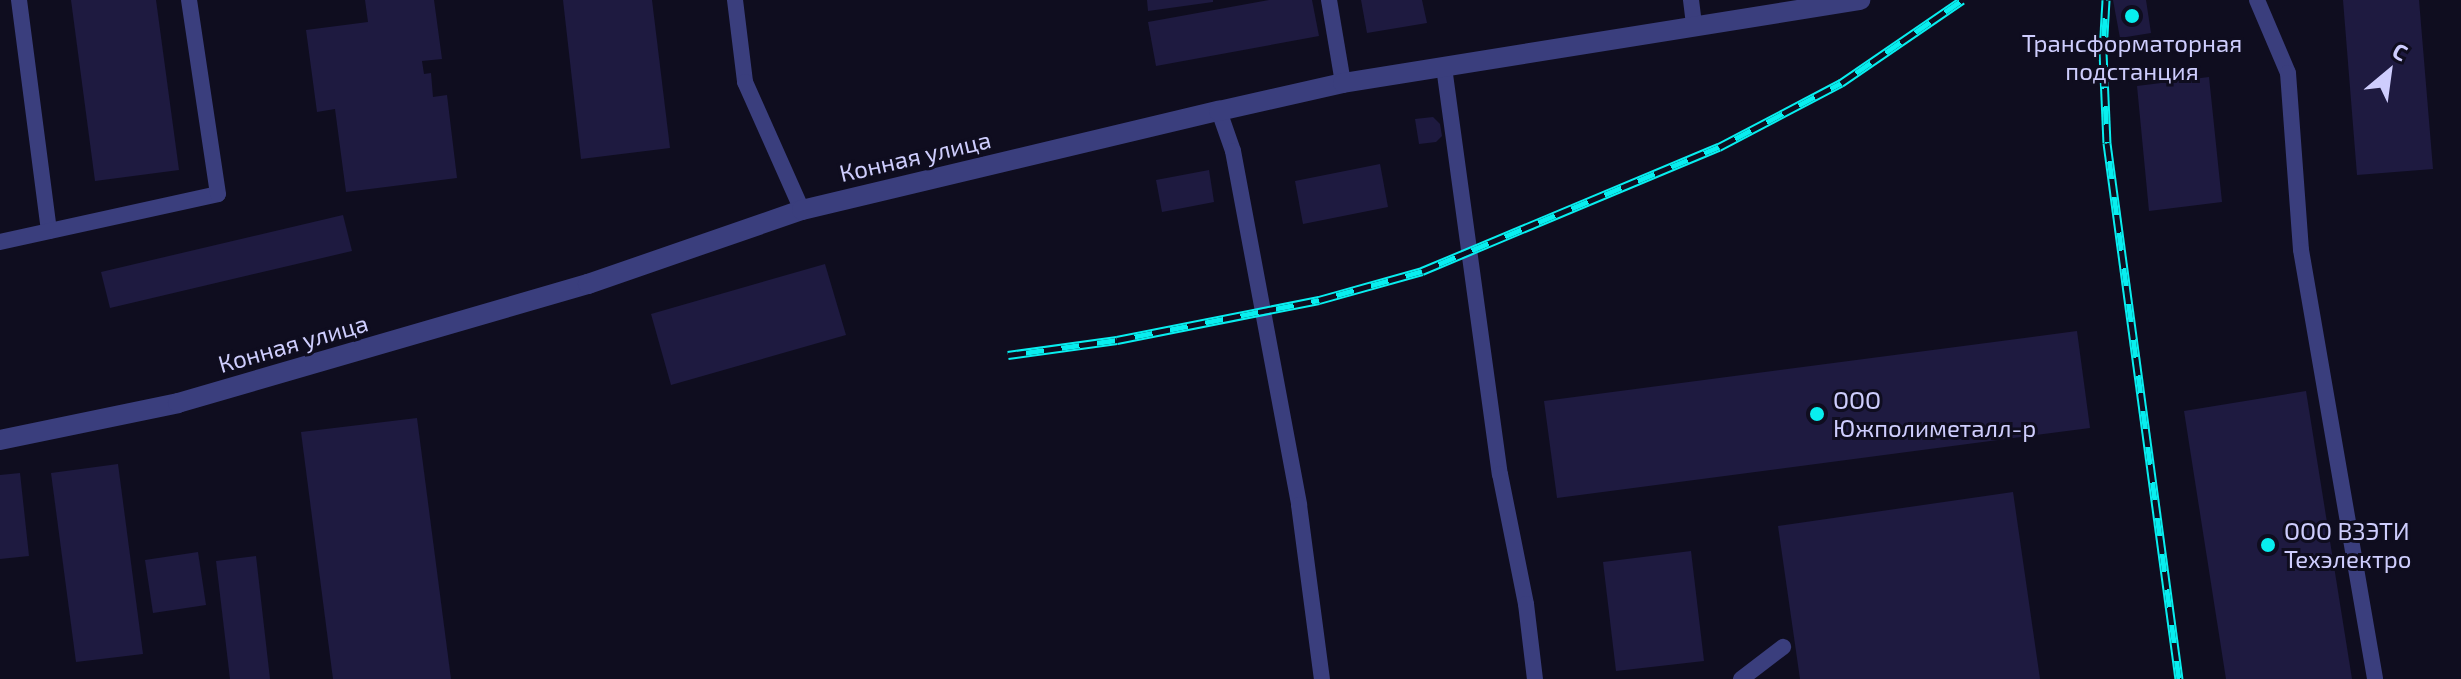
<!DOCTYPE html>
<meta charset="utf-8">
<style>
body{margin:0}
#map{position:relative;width:2461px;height:679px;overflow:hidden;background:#0f0d1f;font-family:"Exo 2",sans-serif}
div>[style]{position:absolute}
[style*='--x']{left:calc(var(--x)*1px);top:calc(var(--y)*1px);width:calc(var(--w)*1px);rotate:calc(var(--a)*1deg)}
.building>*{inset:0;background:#1e1a40}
.service>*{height:16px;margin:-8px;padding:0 8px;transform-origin:8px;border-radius:8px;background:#3a3e7d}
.minor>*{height:20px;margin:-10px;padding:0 10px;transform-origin:10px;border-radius:10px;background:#3a3e7d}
.rail>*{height:9px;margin-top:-4.5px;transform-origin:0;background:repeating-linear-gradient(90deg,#0f0d1f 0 18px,#08eeef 0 36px);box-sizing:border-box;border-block:2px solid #08eeef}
.dots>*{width:22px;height:22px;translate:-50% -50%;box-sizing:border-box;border:4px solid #0f0d1f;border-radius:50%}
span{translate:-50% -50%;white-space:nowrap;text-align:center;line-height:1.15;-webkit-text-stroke:6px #0f0d1f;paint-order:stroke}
.poi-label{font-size:24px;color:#cecdfd}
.left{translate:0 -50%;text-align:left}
.street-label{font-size:24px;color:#cecdfd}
.north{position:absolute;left:2349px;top:32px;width:80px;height:80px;-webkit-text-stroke:6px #0f0d1f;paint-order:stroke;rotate:29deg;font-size:22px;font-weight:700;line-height:32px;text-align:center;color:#cecdfd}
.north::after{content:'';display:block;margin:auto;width:28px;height:36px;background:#cecdfd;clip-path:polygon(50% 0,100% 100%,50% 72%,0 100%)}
</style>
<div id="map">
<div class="building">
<div style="clip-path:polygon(71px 0,156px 0,179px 170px,95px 181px)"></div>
<div style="clip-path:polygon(365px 0,434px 0,442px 59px,422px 61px,424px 74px,431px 73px,433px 97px,447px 95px,457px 178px,346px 192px,335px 109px,317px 112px,306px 30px,368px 22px)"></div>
<div style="clip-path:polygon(563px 0,652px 0,670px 148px,581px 159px)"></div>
<div style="clip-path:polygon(1147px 0,1213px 0,1213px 2px,1148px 11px)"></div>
<div style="clip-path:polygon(1269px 0,1312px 0,1319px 36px,1156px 66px,1148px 22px)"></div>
<div style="clip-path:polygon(1361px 0,1422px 0,1427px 23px,1367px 33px)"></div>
<div style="clip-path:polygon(2113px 0,2146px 0,2151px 33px,2120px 38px)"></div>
<div style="clip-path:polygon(2343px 0,2419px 0,2433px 169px,2357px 175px)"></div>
<div style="clip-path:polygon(2209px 77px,2222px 202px,2149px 211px,2137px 86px)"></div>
<div style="clip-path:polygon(1433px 117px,1440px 124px,1442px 136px,1436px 142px,1419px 144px,1415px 119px)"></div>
<div style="clip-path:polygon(1380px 164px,1388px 207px,1303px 224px,1295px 181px)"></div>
<div style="clip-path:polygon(1209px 170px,1214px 202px,1162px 212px,1156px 180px)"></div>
<div style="clip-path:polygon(343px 215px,352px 251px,110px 308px,101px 272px)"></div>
<div style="clip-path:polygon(825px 264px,846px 335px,671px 385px,651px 314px)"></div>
<div style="clip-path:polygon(2077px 331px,2090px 428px,1557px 498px,1544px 401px)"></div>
<div style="clip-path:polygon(2306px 391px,2352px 679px,2226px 679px,2184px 411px)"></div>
<div style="clip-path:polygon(417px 418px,451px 679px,333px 679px,301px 432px)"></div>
<div style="clip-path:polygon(118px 464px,143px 654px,76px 662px,51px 473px)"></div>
<div style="clip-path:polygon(20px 473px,29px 556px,0 559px,0 475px)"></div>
<div style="clip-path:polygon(2013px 492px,2040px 679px,1800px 679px,1778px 526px)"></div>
<div style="clip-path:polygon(1691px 551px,1704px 661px,1616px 671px,1603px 562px)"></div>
<div style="clip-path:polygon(198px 552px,206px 605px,153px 613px,145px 560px)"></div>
<div style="clip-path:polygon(256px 556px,270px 679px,230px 679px,216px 561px)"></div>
</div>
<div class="service">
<div style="--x:19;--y:0;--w:233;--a:82.6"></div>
<div style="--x:735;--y:0;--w:83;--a:83"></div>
<div style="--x:745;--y:82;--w:140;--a:66"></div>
<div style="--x:1329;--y:0;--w:84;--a:80.4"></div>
<div style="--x:1691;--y:0;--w:25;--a:83"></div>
<div style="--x:2257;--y:0;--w:79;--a:67"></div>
<div style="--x:2288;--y:73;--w:177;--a:85.8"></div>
<div style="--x:2301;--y:250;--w:435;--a:80.2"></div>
<div style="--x:1444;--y:67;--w:411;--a:82.2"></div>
<div style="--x:1500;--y:474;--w:133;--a:78.7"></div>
<div style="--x:1526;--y:604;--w:76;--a:83.2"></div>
<div style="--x:1219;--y:111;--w:42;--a:70.7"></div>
<div style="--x:1233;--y:151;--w:360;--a:79.4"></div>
<div style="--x:1299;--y:505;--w:176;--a:82.5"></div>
<div style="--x:0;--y:242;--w:223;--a:-12.4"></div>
<div style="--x:218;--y:194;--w:196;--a:-98.5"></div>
<div style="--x:1741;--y:679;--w:53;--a:-37.3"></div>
</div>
<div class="minor">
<div style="--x:0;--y:440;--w:182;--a:-11.7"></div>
<div style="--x:178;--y:403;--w:427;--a:-16.2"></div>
<div style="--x:588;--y:284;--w:226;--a:-19.1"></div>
<div style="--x:802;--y:210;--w:429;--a:-13.4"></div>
<div style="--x:1219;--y:111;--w:127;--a:-12.7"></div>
<div style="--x:1343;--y:83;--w:524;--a:-9.12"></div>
</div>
<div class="rail">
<div style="--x:2106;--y:0;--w:52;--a:93.3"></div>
<div style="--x:2103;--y:52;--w:91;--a:87.5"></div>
<div style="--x:2107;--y:143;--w:541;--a:82.35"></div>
<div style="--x:1008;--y:355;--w:110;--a:-7.8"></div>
<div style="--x:1117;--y:340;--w:206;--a:-11.2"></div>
<div style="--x:1319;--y:300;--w:107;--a:-15.7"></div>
<div style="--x:1422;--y:271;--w:322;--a:-22.7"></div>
<div style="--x:1719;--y:147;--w:138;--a:-27.7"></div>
<div style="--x:1841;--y:83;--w:147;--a:-34.4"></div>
</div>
<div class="dots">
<div style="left:2132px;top:16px;background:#08eeef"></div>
<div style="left:1817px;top:414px;background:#08eeef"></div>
<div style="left:2268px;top:545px;background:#08eeef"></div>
</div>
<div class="poi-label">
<span style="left:2132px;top:57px">Трансформаторная<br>подстанция</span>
<span class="left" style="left:1833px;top:414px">ООО<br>Южполиметалл-р</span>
<span class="left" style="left:2284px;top:545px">ООО ВЗЭТИ<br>Техэлектро</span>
</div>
<div class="street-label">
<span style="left:915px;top:156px;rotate:-13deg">Конная улица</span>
<span style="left:293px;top:343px;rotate:-16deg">Конная улица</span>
</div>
<div class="north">С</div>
</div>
